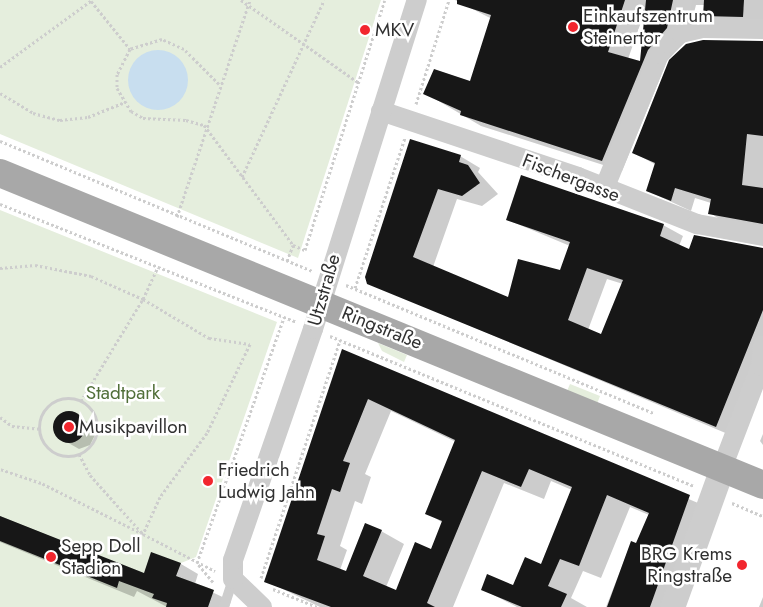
<!DOCTYPE html>
<meta charset="utf-8">
<style>
body{margin:0}
#map{position:relative;width:763px;height:607px;overflow:hidden;background:#fff;font-family:Jost,sans-serif}
div>[style]{position:absolute}
[style*='--x']{left:calc(var(--x)*1px);top:calc(var(--y)*1px);width:calc(var(--w)*1px);rotate:calc(var(--a)*1deg)}
.green>*{inset:0;background:#e5eedd}
.water>*{inset:0;background:#c8deef}
.round{border-radius:50%}
.shadow>*{inset:0;background:#0003}
.building>*{inset:0;background:#171717}
.path>*{height:3px;margin-top:-1.5px;transform-origin:0;background:repeating-linear-gradient(90deg,#cdcdcd 0 2.5px,transparent 0 5px)}
.path>.ring{margin:-1.5px;padding:0;box-sizing:content-box;background:none;border:3px solid #cdcdcd;border-radius:50%}
.service>*{height:10px;margin:-5px;padding:0 5px;transform-origin:5px;border-radius:5px;background:#cdcdcd}
.pedestrian>*{height:15px;margin:-7.5px;padding:0 7.5px;transform-origin:7.5px;border-radius:7.5px;background:#cdcdcd}
.minor>*{height:20px;margin:-10px;padding:0 10px;transform-origin:10px;border-radius:10px;background:#cdcdcd}
.tertiary>*{height:25px;margin:-12.5px;padding:0 12.5px;transform-origin:12.5px;border-radius:12.5px;background:#cdcdcd}
.primary>*{height:28px;margin:-14px;padding:0 14px;transform-origin:14px;border-radius:14px;background:#a8a8a8}
.dots>*{width:14px;height:14px;translate:-50% -50%;box-sizing:border-box;border:2px solid #fff;border-radius:50%}
span{translate:-50% -50%;white-space:nowrap;text-align:center;line-height:1.15;-webkit-text-stroke:5px #fff;paint-order:stroke}
.poi-label{font-size:19px;color:#303030}
.left{translate:0 -50%;text-align:left}
.right{translate:-100% -50%;text-align:right}
.street-label{font-size:19px;color:#303030}
.park-label{font-size:19px;color:#516f39}
</style>
<div id="map">
<div class="green">
<div style="clip-path:polygon(0 0,381px 0,298px 258px,0 134px)"></div>
<div style="clip-path:polygon(0 210px,277px 322px,196px 557px,181px 563px,176px 576px,214px 590px,208px 607px,0 607px)"></div>
<div style="clip-path:polygon(378px 343px,407px 355px,404px 362px,382px 351px)"></div>
<div style="clip-path:polygon(570px 384px,600px 396px,597px 404px,567px 391px)"></div>
</div>
<div class="water">
<div class="round" style="left:128px;top:50px;width:60px;height:60px"></div>
</div>
<div class="shadow">
<div style="clip-path:polygon(evenodd,455px 0,763px 0,763px 28px,724px 27px,705px 15px,705px 5px,696px 5px,687px 40px,667px 61px,622px 171px,481px 126px,425px 93px,471px 83px,492px 19px,455px 0,646px 8px,641px 63px,628px 59px,646px 8px)"></div>
<div style="clip-path:polygon(704px 41px,763px 41px,763px 231px,729px 225px,710px 213px,711px 203px,695px 198px,691px 211px,648px 191px,656px 165px,633px 152px)"></div>
<div style="clip-path:polygon(evenodd,460px 156px,480px 168px,478px 172px,498px 194px,482px 206px,457px 199px,433px 267px,509px 298px,561px 271px,570px 246px,508px 220px,663px 225px,683px 236px,679px 246px,690px 250px,763px 248px,763px 368px,735px 437px,368px 283px,460px 156px,607px 279px,623px 284px,602px 336px,588px 330px,607px 279px)"></div>
<div style="clip-path:polygon(evenodd,343px 351px,712px 509px,675px 607px,606px 607px,631px 543px,637px 545px,649px 515px,630px 507px,601px 578px,583px 571px,571px 598px,587px 607px,517px 607px,482px 589px,514px 586px,541px 565px,572px 490px,551px 481px,544px 499px,504px 483px,453px 607px,320px 607px,266px 581px,343px 351px,391px 411px,456px 442px,427px 513px,443px 523px,431px 550px,397px 592px,386px 587px,404px 544px,381px 531px,346px 573px,340px 570px,347px 550px,340px 546px,355px 501px,362px 504px,371px 477px,365px 474px,391px 411px)"></div>
<div style="clip-path:polygon(70px 412px,91px 424px,95px 435px,90px 445px,79px 449px,58px 437px,54px 426px,59px 416px)"></div>
<div style="clip-path:polygon(763px 434px,763px 445px,760px 441px)"></div>
<div style="clip-path:polygon(0 516px,145px 575px,181px 564px,198px 574px,195px 584px,231px 601px,229px 607px,167px 607px,137px 591px,134px 597px,0 542px)"></div>
<div style="clip-path:polygon(763px 597px,763px 607px,759px 607px)"></div>
</div>
<div class="building">
<div style="clip-path:polygon(457px 0,625px 0,608px 52px,640px 61px,646px 0,673px 0,667px 28px,648px 50px,602px 161px,460px 115px,461px 111px,423px 94px,434px 69px,470px 81px,491px 15px,457px 4px)"></div>
<div style="clip-path:polygon(704px 0,744px 0,743px 17px,703px 16px)"></div>
<div style="clip-path:polygon(703px 40px,763px 41px,763px 136px,747px 134px,742px 185px,763px 188px,763px 224px,708px 214px,711px 199px,675px 188px,671px 201px,646px 191px,655px 163px,632px 153px,669px 60px,686px 44px)"></div>
<div style="clip-path:polygon(evenodd,410px 139px,461px 155px,459px 162px,468px 165px,480px 183px,462px 196px,438px 189px,413px 257px,508px 297px,518px 259px,560px 270px,570px 242px,506px 220px,521px 175px,664px 224px,660px 236px,689px 249px,694px 235px,763px 248px,763px 310px,716px 427px,367px 284px,365px 277px,410px 139px,587px 268px,623px 280px,601px 334px,568px 320px,587px 268px)"></div>
<div style="clip-path:polygon(evenodd,342px 349px,690px 495px,650px 607px,607px 607px,631px 541px,636px 543px,649px 513px,607px 495px,579px 566px,560px 559px,548px 586px,567px 594px,561px 607px,522px 607px,481px 590px,487px 574px,513px 585px,525px 557px,541px 564px,572px 487px,529px 469px,521px 487px,482px 471px,427px 603px,435px 607px,331px 607px,264px 582px,342px 349px,368px 399px,455px 440px,425px 514px,442px 521px,431px 549px,415px 542px,396px 590px,363px 576px,382px 530px,365px 523px,346px 571px,317px 560px,325px 536px,317px 534px,332px 489px,340px 492px,350px 463px,343px 461px,368px 399px)"></div>
<div class="round" style="left:53px;top:411px;width:32px;height:32px"></div>
<div style="clip-path:polygon(0 516px,144px 573px,151px 552px,181px 563px,176px 576px,214px 590px,208px 607px,166px 607px,167px 603px,152px 598px,154px 594px,119px 581px,117px 588px,0 541px)"></div>
</div>
<div class="path">
<div style="--x:241;--y:0;--w:144;--a:35.1"></div>
<div style="--x:91;--y:1;--w:62;--a:50.9"></div>
<div style="--x:0;--y:67;--w:114;--a:-36.1"></div>
<div style="--x:219;--y:84;--w:49;--a:-135"></div>
<div style="--x:184;--y:49;--w:24;--a:-156"></div>
<div style="--x:162;--y:39;--w:34;--a:163"></div>
<div style="--x:130;--y:49;--w:28;--a:117"></div>
<div style="--x:117;--y:74;--w:14;--a:90"></div>
<div style="--x:117;--y:88;--w:27;--a:59"></div>
<div style="--x:131;--y:111;--w:14;--a:30"></div>
<div style="--x:143;--y:118;--w:43;--a:2.7"></div>
<div style="--x:186;--y:120;--w:19;--a:16"></div>
<div style="--x:204;--y:125;--w:149;--a:53.4"></div>
<div style="--x:293;--y:245;--w:13;--a:23"></div>
<div style="--x:305;--y:250;--w:262;--a:-72.3"></div>
<div style="--x:0;--y:93;--w:39;--a:31"></div>
<div style="--x:33;--y:113;--w:28;--a:15"></div>
<div style="--x:60;--y:120;--w:28;--a:-6"></div>
<div style="--x:88;--y:117;--w:38;--a:-22"></div>
<div style="--x:416;--y:104;--w:109;--a:-72.4"></div>
<div style="--x:0;--y:141;--w:338;--a:22.6"></div>
<div style="--x:242;--y:177;--w:195;--a:-65.1"></div>
<div style="--x:0;--y:204;--w:319;--a:21.7"></div>
<div style="--x:177;--y:217;--w:229;--a:-71.4"></div>
<div style="--x:287;--y:261;--w:17;--a:-69"></div>
<div style="--x:0;--y:268;--w:35;--a:-5"></div>
<div style="--x:35;--y:265;--w:57;--a:11.1"></div>
<div style="--x:91;--y:276;--w:57;--a:23.9"></div>
<div style="--x:143;--y:299;--w:77;--a:30.6"></div>
<div style="--x:209;--y:338;--w:41;--a:8.3"></div>
<div style="--x:250;--y:344;--w:99;--a:115.8"></div>
<div style="--x:207;--y:433;--w:79;--a:126.3"></div>
<div style="--x:160;--y:497;--w:41;--a:114.7"></div>
<div style="--x:143;--y:534;--w:114;--a:-153.4"></div>
<div style="--x:41;--y:483;--w:43;--a:-161.1"></div>
<div style="--x:346;--y:285;--w:334;--a:22.6"></div>
<div style="--x:355;--y:288;--w:158;--a:-71.6"></div>
<div style="--x:330;--y:336;--w:394;--a:22.4"></div>
<div class="ring" style="left:39px;top:398px;width:55px;height:55px"></div>
<div style="--x:81;--y:401;--w:119;--a:-58.7"></div>
<div style="--x:143;--y:299;--w:35;--a:-65"></div>
<div style="--x:0;--y:417;--w:15;--a:37"></div>
<div style="--x:12;--y:426;--w:27;--a:6"></div>
<div style="--x:79;--y:454;--w:24;--a:62"></div>
<div style="--x:90;--y:475;--w:79;--a:48.1"></div>
<div style="--x:143;--y:534;--w:81;--a:27.2"></div>
<div style="--x:732;--y:503;--w:34;--a:23"></div>
<div style="--x:261;--y:578;--w:251;--a:-71.6"></div>
<div style="--x:213;--y:582;--w:25;--a:-130"></div>
<div style="--x:197;--y:563;--w:261;--a:-70.5"></div>
<div style="--x:273;--y:589;--w:48;--a:22.2"></div>
</div>
<div class="service">
<div style="--x:224;--y:607;--w:29;--a:-72"></div>
</div>
<div class="pedestrian">
<div style="--x:681;--y:33;--w:33;--a:-85"></div>
</div>
<div class="minor">
<div style="--x:381;--y:111;--w:208;--a:18.5"></div>
<div style="--x:578;--y:177;--w:128;--a:21.6"></div>
<div style="--x:697;--y:224;--w:67;--a:10.3"></div>
<div style="--x:604;--y:189;--w:146;--a:-67.8"></div>
<div style="--x:659;--y:54;--w:14;--a:-51"></div>
<div style="--x:668;--y:43;--w:16;--a:-38"></div>
<div style="--x:681;--y:33;--w:22;--a:-13"></div>
<div style="--x:702;--y:28;--w:61;--a:0.9"></div>
<div style="--x:722;--y:468;--w:109;--a:-69.1"></div>
<div style="--x:761;--y:366;--w:21;--a:-85"></div>
<div style="--x:262;--y:607;--w:40;--a:-136"></div>
<div style="--x:233;--y:579;--w:19;--a:-90"></div>
<div style="--x:233;--y:560;--w:244;--a:-70.9"></div>
<div style="--x:313;--y:329;--w:345;--a:-72.5"></div>
</div>
<div class="tertiary">
<div style="--x:672;--y:607;--w:148;--a:-70.2"></div>
</div>
<div class="primary">
<div style="--x:0;--y:173;--w:824;--a:22.24"></div>
</div>
<div class="dots">
<div style="left:573px;top:27px;background:#f2262e"></div>
<div style="left:365px;top:30px;background:#f2262e"></div>
<div style="left:69px;top:427px;background:#f2262e"></div>
<div style="left:208px;top:481px;background:#f2262e"></div>
<div style="left:51px;top:557px;background:#f2262e"></div>
<div style="left:742px;top:565px;background:#f2262e"></div>
</div>
<div class="poi-label">
<span class="left" style="left:583px;top:27px">Einkaufszentrum<br>Steinertor</span>
<span class="left" style="left:375px;top:30px">MKV</span>
<span class="left" style="left:79px;top:427px">Musikpavillon</span>
<span class="left" style="left:218px;top:481px">Friedrich<br>Ludwig Jahn</span>
<span class="left" style="left:61px;top:557px">Sepp Doll<br>Stadion</span>
<span class="right" style="left:732px;top:565px">BRG Krems<br>Ringstraße</span>
</div>
<div class="street-label">
<span style="left:571px;top:178px;rotate:21deg">Fischergasse</span>
<span style="left:324px;top:290px;rotate:-74deg">Utzstraße</span>
<span style="left:382px;top:328px;rotate:22deg">Ringstraße</span>
</div>
<div class="park-label">
<span style="left:123px;top:393px">Stadtpark</span>
</div>
</div>
